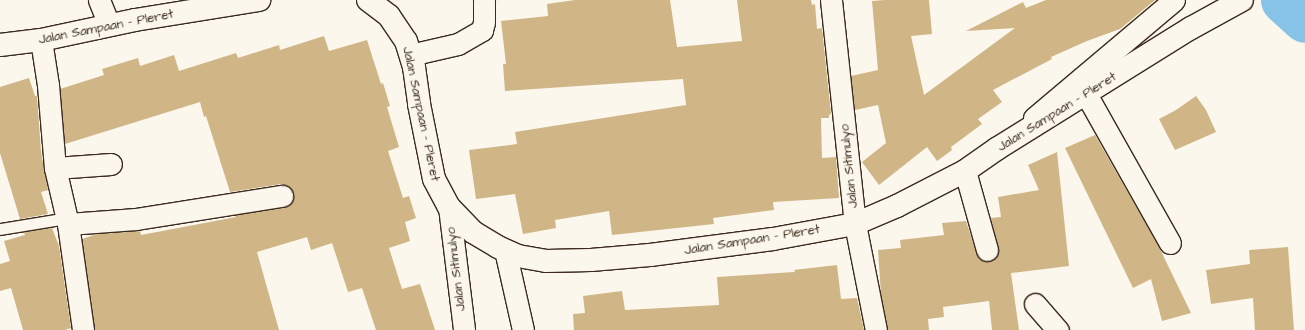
<!DOCTYPE html>
<style>
body{margin:0}
#map{position:relative;width:1305px;height:330px;overflow:hidden;background:#fbf7ec;font-family:"Architects Daughter",sans-serif}
div>[style]{position:absolute}
[style*='--x']{left:calc(var(--x)*1px);top:calc(var(--y)*1px);width:calc(var(--w)*1px);rotate:calc(var(--a)*1deg)}
.river>*{height:47px;margin:-23.5px;padding:0 23.5px;transform-origin:23.5px;border-radius:23.5px;background:#86c3e6}
.building>*{inset:0;background:#d0b686}
.roads{filter:drop-shadow(1px 0 #3b2a1e) drop-shadow(-1px 0 #3b2a1e) drop-shadow(0 1px #3b2a1e) drop-shadow(0 -1px #3b2a1e)}
.service>*{height:11px;margin:-5.5px;padding:0 5.5px;transform-origin:5.5px;border-radius:5.5px;background:#fbf7ec}
.minor>*{height:21px;margin:-10.5px;padding:0 10.5px;transform-origin:10.5px;border-radius:10.5px;background:#fbf7ec}
.secondary>*{height:22px;margin:-11px;padding:0 11px;transform-origin:11px;border-radius:11px;background:#fbf7ec}
span{translate:-50% -50%;white-space:nowrap;text-align:center;line-height:1.15;-webkit-text-stroke:3.5px #fbf7ec;paint-order:stroke}
.street-label{font-size:13px;color:#3b2a1e}
</style>
<div id="map">
<div class="river">
<div style="--x:1284;--y:0;--w:28;--a:42"></div>
</div>
<div class="building">
<div style="clip-path:polygon(575px 0,670px 0,677px 47px,742px 41px,737px 0,811px 0,812px 5px,815px 4px,817px 29px,822px 28px,831px 114px,829px 115px,829px 118px,821px 118px,822px 158px,836px 157px,839px 198px,773px 202px,774px 210px,713px 218px,714px 224px,612px 235px,609px 211px,555px 220px,556px 228px,523px 234px,515px 194px,476px 199px,469px 150px,517px 144px,515px 132px,686px 105px,683px 79px,505px 91px,503px 64px,506px 64px,501px 21px,548px 16px,547px 4px)"></div>
<div style="clip-path:polygon(885px 0,929px 0,932px 34px,911px 36px,924px 95px,1015px 28px,966px 31px,1023px 2px,1026px 8px,1046px 0,1155px 0,1120px 29px,1087px 41px,1051px 57px,1052px 59px,993px 90px,1002px 102px,978px 119px,982px 124px,951px 147px,952px 150px,937px 161px,927px 147px,879px 185px,862px 162px,886px 143px,878px 105px,855px 110px,851px 76px,878px 70px,872px 1px)"></div>
<div style="clip-path:polygon(324px 36px,329px 51px,367px 40px,381px 84px,383px 83px,390px 106px,387px 107px,399px 147px,388px 151px,403px 198px,409px 196px,416px 218px,405px 222px,410px 241px,389px 248px,402px 289px,420px 284px,435px 330px,376px 330px,362px 288px,348px 292px,332px 243px,311px 250px,307px 237px,257px 252px,279px 330px,95px 330px,82px 239px,97px 234px,140px 231px,141px 235px,236px 217px,235px 215px,284px 208px,290px 205px,293px 200px,294px 195px,291px 188px,286px 185px,281px 184px,230px 192px,206px 116px,204px 117px,200px 102px,65px 144px,60px 89px,104px 75px,102px 69px,138px 58px,140px 66px,174px 55px,179px 71px,236px 53px,238px 58px,279px 45px,280px 50px)"></div>
<div style="clip-path:polygon(29px 78px,35px 96px,37px 96px,41px 152px,48px 190px,41px 192px,48px 214px,20px 219px,0 153px,0 87px)"></div>
<div style="clip-path:polygon(1196px 96px,1206px 110px,1216px 132px,1175px 150px,1159px 119px,1176px 110px)"></div>
<div style="clip-path:polygon(1095px 135px,1158px 245px,1191px 313px,1162px 321px,1151px 279px,1133px 288px,1065px 148px)"></div>
<div style="clip-path:polygon(1057px 152px,1069px 266px,1011px 273px,1019px 330px,992px 330px,989px 301px,943px 307px,944px 317px,928px 319px,929px 330px,888px 330px,881px 295px,878px 250px,901px 248px,900px 240px,944px 235px,942px 223px,966px 221px,978px 258px,984px 262px,991px 261px,996px 258px,999px 253px,991px 218px,1001px 217px,998px 197px,1039px 190px,1028px 165px)"></div>
<div style="clip-path:polygon(52px 228px,59px 246px,71px 328px,65px 330px,23px 330px,11px 288px,0 291px,0 264px,10px 261px,4px 241px,25px 235px,24px 232px)"></div>
<div style="clip-path:polygon(1288px 247px,1294px 330px,1255px 330px,1253px 298px,1211px 304px,1206px 270px,1250px 264px,1249px 250px)"></div>
<div style="clip-path:polygon(837px 265px,841px 299px,857px 298px,864px 330px,574px 330px,573px 314px,585px 313px,583px 296px,622px 291px,625px 310px,719px 305px,717px 277px,795px 272px,794px 270px)"></div>
</div>
<div class="roads">
<div class="service">
<div style="--x:0;--y:229;--w:68;--a:-9.3"></div>
</div>
<div class="minor">
<div style="--x:99;--y:0;--w:27;--a:68"></div>
<div style="--x:831;--y:0;--w:225;--a:83.9"></div>
<div style="--x:855;--y:224;--w:108;--a:78.8"></div>
<div style="--x:41;--y:40;--w:46;--a:81.2"></div>
<div style="--x:48;--y:85;--w:83;--a:85.2"></div>
<div style="--x:55;--y:168;--w:57;--a:76.9"></div>
<div style="--x:68;--y:224;--w:107;--a:81.9"></div>
<div style="--x:410;--y:55;--w:49;--a:-12.9"></div>
<div style="--x:458;--y:44;--w:28;--a:-30"></div>
<div style="--x:482;--y:30;--w:8;--a:-76"></div>
<div style="--x:484;--y:22;--w:22;--a:-90"></div>
<div style="--x:1086;--y:94;--w:171;--a:60.6"></div>
<div style="--x:1034;--y:118;--w:183;--a:-40.1"></div>
<div style="--x:55;--y:168;--w:56;--a:-4.1"></div>
<div style="--x:965;--y:171;--w:82;--a:74.4"></div>
<div style="--x:449;--y:207;--w:124;--a:83"></div>
<div style="--x:68;--y:224;--w:68;--a:-4.2"></div>
<div style="--x:136;--y:219;--w:148;--a:-9"></div>
<div style="--x:505;--y:250;--w:82;--a:77.3"></div>
<div style="--x:1035;--y:304;--w:35;--a:49"></div>
</div>
<div class="secondary">
<div style="--x:368;--y:0;--w:26;--a:37"></div>
<div style="--x:389;--y:16;--w:30;--a:56"></div>
<div style="--x:406;--y:41;--w:27;--a:73"></div>
<div style="--x:414;--y:67;--w:37;--a:82"></div>
<div style="--x:419;--y:104;--w:76;--a:78.7"></div>
<div style="--x:434;--y:179;--w:32;--a:62"></div>
<div style="--x:449;--y:207;--w:35;--a:46"></div>
<div style="--x:473;--y:232;--w:29;--a:31"></div>
<div style="--x:498;--y:247;--w:22;--a:24"></div>
<div style="--x:518;--y:256;--w:28;--a:10"></div>
<div style="--x:546;--y:261;--w:45;--a:-1.3"></div>
<div style="--x:591;--y:260;--w:59;--a:-4.8"></div>
<div style="--x:650;--y:255;--w:124;--a:-7.4"></div>
<div style="--x:773;--y:239;--w:83;--a:-10.4"></div>
<div style="--x:855;--y:224;--w:46;--a:-23.2"></div>
<div style="--x:897;--y:206;--w:76;--a:-27.2"></div>
<div style="--x:965;--y:171;--w:40;--a:-34.9"></div>
<div style="--x:998;--y:148;--w:227;--a:-31.9"></div>
<div style="--x:1191;--y:28;--w:58;--a:-28.8"></div>
<div style="--x:0;--y:45;--w:41;--a:-7"></div>
<div style="--x:41;--y:40;--w:96;--a:-12"></div>
<div style="--x:135;--y:20;--w:126;--a:-9.2"></div>
</div>
</div>
<div class="street-label">
<span style="left:106px;top:27px;rotate:-11deg">Jalan Sampaan - Pleret</span>
<span style="left:1057px;top:112px;rotate:-32deg">Jalan Sampaan - Pleret</span>
<span style="left:421px;top:114px;rotate:78deg">Jalan Sampaan - Pleret</span>
<span style="left:849px;top:166px;rotate:-96deg">Jalan Sitimulyo</span>
<span style="left:752px;top:240px;rotate:-9deg">Jalan Sampaan - Pleret</span>
<span style="left:456px;top:269px;rotate:-97deg">Jalan Sitimulyo</span>
</div>
</div>
